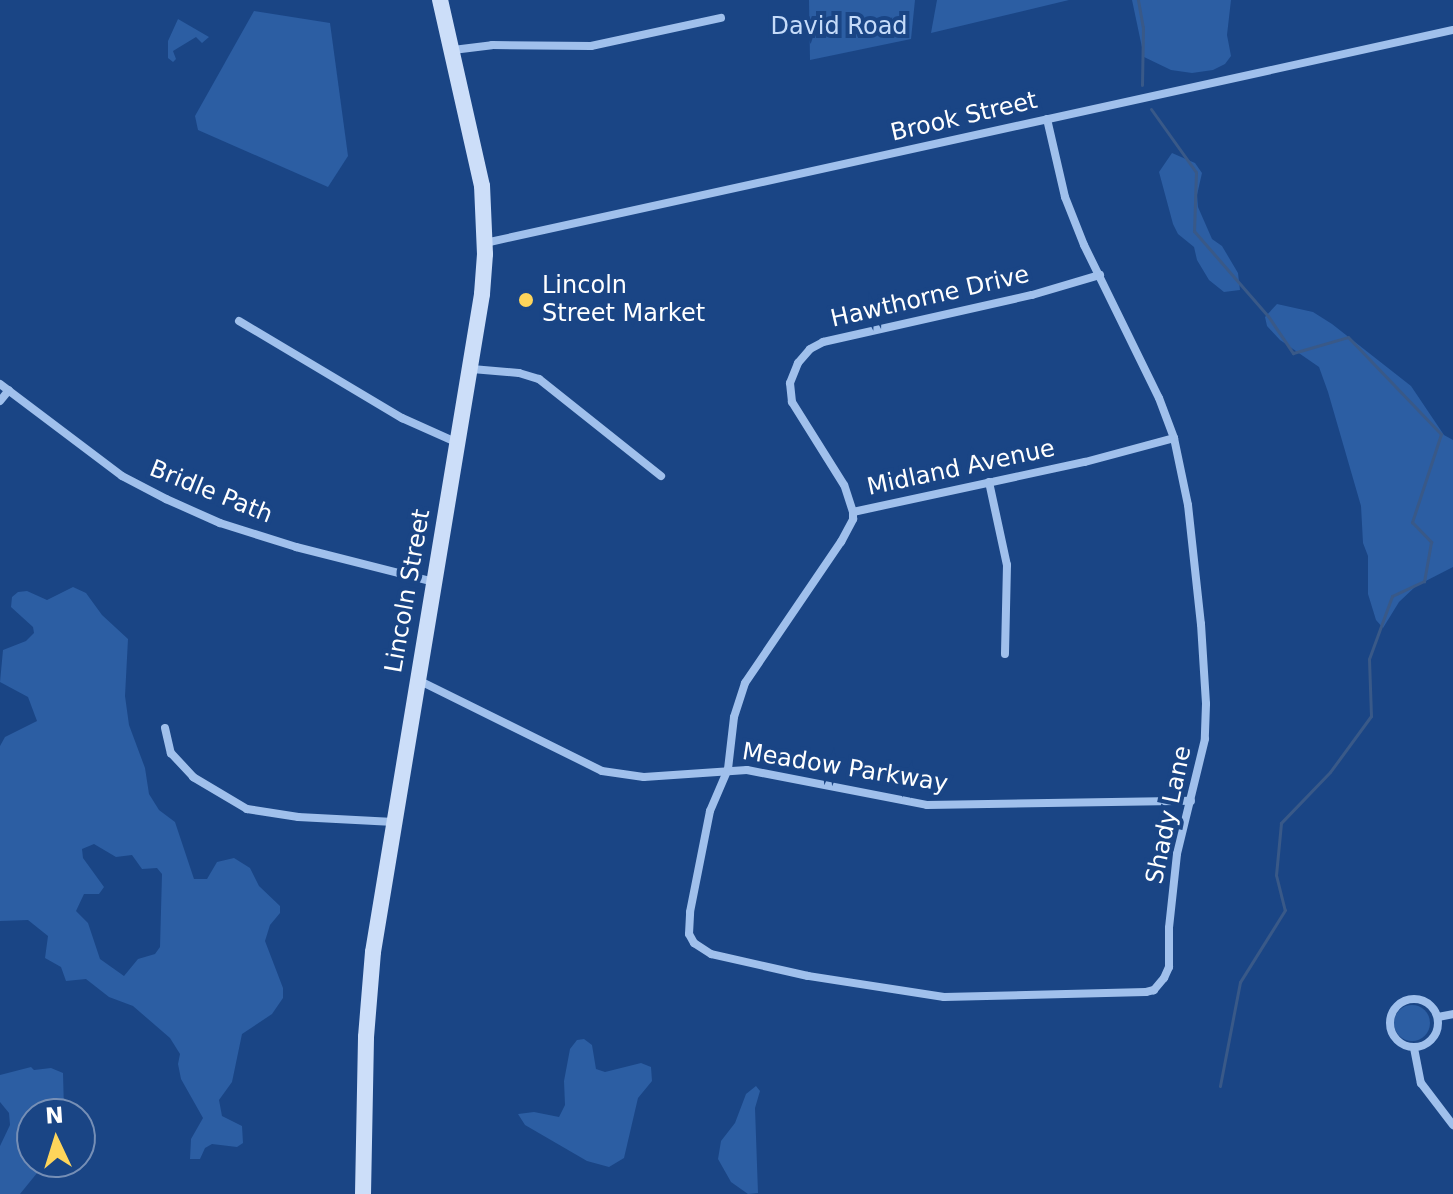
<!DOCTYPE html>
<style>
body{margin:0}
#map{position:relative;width:1453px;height:1194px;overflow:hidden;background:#1a4585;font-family:"DejaVu Sans",sans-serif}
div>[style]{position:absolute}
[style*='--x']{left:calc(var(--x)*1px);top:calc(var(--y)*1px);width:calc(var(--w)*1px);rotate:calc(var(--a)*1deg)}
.green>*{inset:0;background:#2c5ea3}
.round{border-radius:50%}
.stream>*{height:3px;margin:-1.5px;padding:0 1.5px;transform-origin:1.5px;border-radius:1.5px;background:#395988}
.street>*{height:8px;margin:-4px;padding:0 4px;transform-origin:4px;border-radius:4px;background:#a0c0ec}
.street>.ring{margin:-4px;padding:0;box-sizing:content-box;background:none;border:8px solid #a0c0ec;border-radius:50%}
.secondary>*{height:16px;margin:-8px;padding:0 8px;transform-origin:8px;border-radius:8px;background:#ccdef9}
.dots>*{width:22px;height:22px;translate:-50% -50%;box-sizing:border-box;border:4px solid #1a4585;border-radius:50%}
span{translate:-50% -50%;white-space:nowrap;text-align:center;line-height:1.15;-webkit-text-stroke:8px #1a4585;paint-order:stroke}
.park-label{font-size:24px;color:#c5dbf9}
.street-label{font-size:24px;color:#fff}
.poi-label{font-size:24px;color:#fff}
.left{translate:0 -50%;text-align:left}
.north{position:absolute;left:16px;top:1098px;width:80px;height:80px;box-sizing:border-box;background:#1a4585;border:2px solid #768fb6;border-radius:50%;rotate:356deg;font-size:22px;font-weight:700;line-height:32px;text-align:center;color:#fff}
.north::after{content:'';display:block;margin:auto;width:28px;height:36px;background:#fed55b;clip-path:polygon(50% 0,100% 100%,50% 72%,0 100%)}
</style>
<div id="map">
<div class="green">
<div style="clip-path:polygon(809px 0,915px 0,911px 39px,810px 60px)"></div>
<div style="clip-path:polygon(937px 0,1069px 0,931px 33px)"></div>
<div style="clip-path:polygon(1132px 0,1231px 0,1227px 35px,1231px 56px,1225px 64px,1213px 70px,1192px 73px,1171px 70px,1144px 57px)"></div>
<div style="clip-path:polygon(254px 11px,330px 23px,348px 156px,328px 187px,198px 130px,195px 116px)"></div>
<div style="clip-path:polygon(178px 19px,209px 37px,202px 43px,196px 37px,173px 51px,176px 59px,173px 62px,168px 58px,168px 41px)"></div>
<div style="clip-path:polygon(1172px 153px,1195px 163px,1202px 173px,1197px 195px,1198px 207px,1212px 239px,1222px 246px,1238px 273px,1240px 290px,1224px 292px,1209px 280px,1197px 260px,1194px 247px,1178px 234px,1173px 224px,1159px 172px)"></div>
<div style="clip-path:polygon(1277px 304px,1313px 312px,1332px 324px,1411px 386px,1444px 435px,1453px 440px,1453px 567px,1416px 586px,1399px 602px,1383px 628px,1376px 620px,1368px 594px,1368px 556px,1363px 543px,1361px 506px,1328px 392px,1319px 367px,1280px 340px,1267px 326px,1265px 317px)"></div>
<div style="clip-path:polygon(evenodd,73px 587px,86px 593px,102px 615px,128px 639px,125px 696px,129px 725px,145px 768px,149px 794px,159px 810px,175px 822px,194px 879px,207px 879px,217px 862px,234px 858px,250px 868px,259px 886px,280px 906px,280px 913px,270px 925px,265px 941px,283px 988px,283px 998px,272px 1014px,242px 1034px,232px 1082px,219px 1100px,222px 1116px,242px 1126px,243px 1143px,237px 1147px,212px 1144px,205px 1148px,200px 1159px,190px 1159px,191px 1139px,203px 1118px,181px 1079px,178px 1064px,180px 1054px,170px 1038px,133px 1006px,109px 997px,86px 979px,66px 981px,61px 967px,45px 958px,48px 936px,28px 920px,0 921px,0 746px,5px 737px,37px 721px,28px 697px,0 682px,3px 650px,26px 641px,34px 633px,33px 627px,11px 607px,12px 597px,18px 592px,27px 591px,47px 600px,73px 587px,94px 844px,116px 857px,132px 855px,142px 869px,157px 868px,162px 874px,160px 947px,155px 954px,138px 959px,124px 976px,100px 959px,88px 923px,76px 911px,84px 894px,99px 894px,104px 887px,83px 858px,82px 849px,94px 844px)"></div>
<div class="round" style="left:1394px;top:1005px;width:36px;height:36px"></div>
<div style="clip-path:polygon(584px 1039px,592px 1045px,596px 1069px,605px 1072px,641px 1063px,651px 1067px,652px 1081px,638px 1098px,624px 1158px,609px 1167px,587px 1161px,525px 1125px,518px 1114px,534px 1112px,559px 1117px,565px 1105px,564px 1081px,570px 1049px,577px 1040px)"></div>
<div style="clip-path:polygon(31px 1067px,34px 1070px,51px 1068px,63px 1073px,64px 1110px,62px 1114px,32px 1114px,32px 1162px,46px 1162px,20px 1194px,0 1194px,0 1146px,10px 1125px,9px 1113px,0 1102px,0 1075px)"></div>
<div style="clip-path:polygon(756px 1086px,760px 1091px,755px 1108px,758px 1193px,748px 1194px,731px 1182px,718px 1159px,721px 1141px,735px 1123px,746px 1094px)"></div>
</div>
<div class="stream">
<div style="--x:1138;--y:0;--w:27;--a:80"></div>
<div style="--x:1143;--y:27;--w:58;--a:91"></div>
<div style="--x:1151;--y:109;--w:77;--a:54.5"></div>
<div style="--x:1196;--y:172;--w:59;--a:91.9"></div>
<div style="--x:1194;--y:231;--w:113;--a:49"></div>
<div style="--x:1268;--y:316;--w:45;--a:56"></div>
<div style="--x:1293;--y:353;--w:57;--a:-16.2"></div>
<div style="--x:1348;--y:337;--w:134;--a:46.2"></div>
<div style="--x:1441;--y:434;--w:93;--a:108.2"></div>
<div style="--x:1412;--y:522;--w:28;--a:46"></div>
<div style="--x:1431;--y:542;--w:40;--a:100"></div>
<div style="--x:1424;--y:581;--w:35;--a:155"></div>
<div style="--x:1392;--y:596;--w:67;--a:110.1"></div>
<div style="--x:1369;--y:659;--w:57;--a:88"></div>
<div style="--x:1371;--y:716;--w:69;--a:126.2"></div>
<div style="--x:1330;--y:772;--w:71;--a:133.9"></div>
<div style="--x:1281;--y:823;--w:52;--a:95.5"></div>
<div style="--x:1276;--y:875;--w:36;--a:76"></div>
<div style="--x:1285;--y:910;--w:85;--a:122"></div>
<div style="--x:1240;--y:982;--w:106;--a:100.9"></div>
</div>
<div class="street">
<div style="--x:453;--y:50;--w:39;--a:-7"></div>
<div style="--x:492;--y:45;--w:99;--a:0.6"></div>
<div style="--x:591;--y:46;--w:133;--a:-12.2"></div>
<div style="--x:1047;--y:119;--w:80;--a:77"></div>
<div style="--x:1065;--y:197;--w:52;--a:68.4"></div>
<div style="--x:1084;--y:245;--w:170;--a:63.9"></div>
<div style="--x:1159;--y:398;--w:43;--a:69.4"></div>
<div style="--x:1174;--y:438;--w:68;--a:78.2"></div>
<div style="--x:1188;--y:505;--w:120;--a:83.8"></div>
<div style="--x:1201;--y:624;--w:80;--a:86.4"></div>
<div style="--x:1206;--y:704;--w:35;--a:92"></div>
<div style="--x:1205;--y:739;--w:118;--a:103.7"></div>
<div style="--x:1177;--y:854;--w:74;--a:96.2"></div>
<div style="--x:1169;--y:928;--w:39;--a:90"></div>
<div style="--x:1169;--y:967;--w:12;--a:114"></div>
<div style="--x:1164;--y:978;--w:16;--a:130"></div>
<div style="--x:1154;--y:990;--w:8;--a:166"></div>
<div style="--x:1146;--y:992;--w:202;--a:178.6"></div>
<div style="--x:944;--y:997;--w:138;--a:-171.2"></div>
<div style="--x:808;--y:976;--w:99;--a:-167.2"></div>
<div style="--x:711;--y:954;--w:20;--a:-147"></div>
<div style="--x:694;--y:943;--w:10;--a:-119"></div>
<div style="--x:689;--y:934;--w:22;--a:-87"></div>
<div style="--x:690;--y:912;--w:103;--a:-78.8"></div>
<div style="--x:710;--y:811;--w:46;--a:-66.8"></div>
<div style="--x:728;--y:769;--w:52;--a:-83.4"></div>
<div style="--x:734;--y:717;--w:36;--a:-72"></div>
<div style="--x:745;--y:683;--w:171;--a:-55.8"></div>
<div style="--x:841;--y:542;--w:26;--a:-62"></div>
<div style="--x:853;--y:519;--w:7;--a:-90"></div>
<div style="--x:853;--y:512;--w:237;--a:-12.2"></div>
<div style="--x:1085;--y:462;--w:92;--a:-15.1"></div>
<div style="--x:485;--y:243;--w:991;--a:-12.41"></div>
<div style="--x:239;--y:321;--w:190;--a:30.8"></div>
<div style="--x:402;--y:418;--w:61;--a:24.1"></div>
<div style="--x:472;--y:369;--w:47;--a:4.9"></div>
<div style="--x:519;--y:373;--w:21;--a:17"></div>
<div style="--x:539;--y:379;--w:156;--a:38.5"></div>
<div style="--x:0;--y:384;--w:153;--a:37"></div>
<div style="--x:122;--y:476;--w:50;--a:27.6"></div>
<div style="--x:166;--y:499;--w:59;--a:24"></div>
<div style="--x:220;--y:523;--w:80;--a:17.5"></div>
<div style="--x:296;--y:547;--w:142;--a:14.2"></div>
<div style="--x:0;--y:401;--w:14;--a:-51"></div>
<div style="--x:989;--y:482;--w:85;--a:77.8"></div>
<div style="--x:1007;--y:565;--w:89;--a:91.3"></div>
<div style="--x:853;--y:512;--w:28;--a:-108"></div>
<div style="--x:844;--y:485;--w:98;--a:-122.1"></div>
<div style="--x:792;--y:402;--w:19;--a:-96"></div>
<div style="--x:790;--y:383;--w:22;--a:-68"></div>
<div style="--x:798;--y:363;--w:18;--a:-49"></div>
<div style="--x:810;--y:349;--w:15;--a:-28"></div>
<div style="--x:823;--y:342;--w:214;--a:-12.7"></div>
<div style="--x:1032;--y:295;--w:71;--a:-16.4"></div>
<div style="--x:418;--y:680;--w:205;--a:26.3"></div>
<div style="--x:602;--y:771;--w:42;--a:8.1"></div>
<div style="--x:644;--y:777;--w:103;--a:-3.9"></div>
<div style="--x:747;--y:770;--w:183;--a:11"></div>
<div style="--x:927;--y:805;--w:264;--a:-0.9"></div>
<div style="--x:165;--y:728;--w:26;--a:77"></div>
<div style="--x:171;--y:753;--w:33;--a:47"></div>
<div style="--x:193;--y:777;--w:63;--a:30.7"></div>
<div style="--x:247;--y:809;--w:52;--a:8.9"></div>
<div style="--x:298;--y:817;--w:96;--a:3"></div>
<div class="ring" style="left:1390px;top:999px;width:40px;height:40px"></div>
<div style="--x:1438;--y:1017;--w:15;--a:-11"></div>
<div style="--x:1414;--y:1048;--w:36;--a:79"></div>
<div style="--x:1421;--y:1083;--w:53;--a:52.7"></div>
</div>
<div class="secondary">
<div style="--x:363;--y:1194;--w:157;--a:-88.9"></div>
<div style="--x:366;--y:1037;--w:85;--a:-85.3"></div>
<div style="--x:373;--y:952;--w:667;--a:-80.59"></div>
<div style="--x:482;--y:294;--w:40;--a:-85.7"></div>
<div style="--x:485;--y:254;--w:68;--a:-92.5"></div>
<div style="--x:482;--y:186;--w:191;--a:-102.7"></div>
</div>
<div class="dots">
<div style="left:526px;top:300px;background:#fed55b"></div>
</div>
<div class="park-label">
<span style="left:839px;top:27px">David Road</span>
</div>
<div class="street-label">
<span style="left:964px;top:117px;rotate:-13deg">Brook Street</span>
<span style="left:930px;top:297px;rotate:-13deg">Hawthorne Drive</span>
<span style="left:961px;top:468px;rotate:-12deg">Midland Avenue</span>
<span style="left:211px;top:492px;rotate:22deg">Bridle Path</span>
<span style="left:408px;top:591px;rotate:-80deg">Lincoln Street</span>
<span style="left:845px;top:768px;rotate:9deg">Meadow Parkway</span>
<span style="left:1169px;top:815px;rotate:-78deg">Shady Lane</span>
</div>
<div class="poi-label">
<span class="left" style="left:542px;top:300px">Lincoln<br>Street Market</span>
</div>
<div class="north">N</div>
</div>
